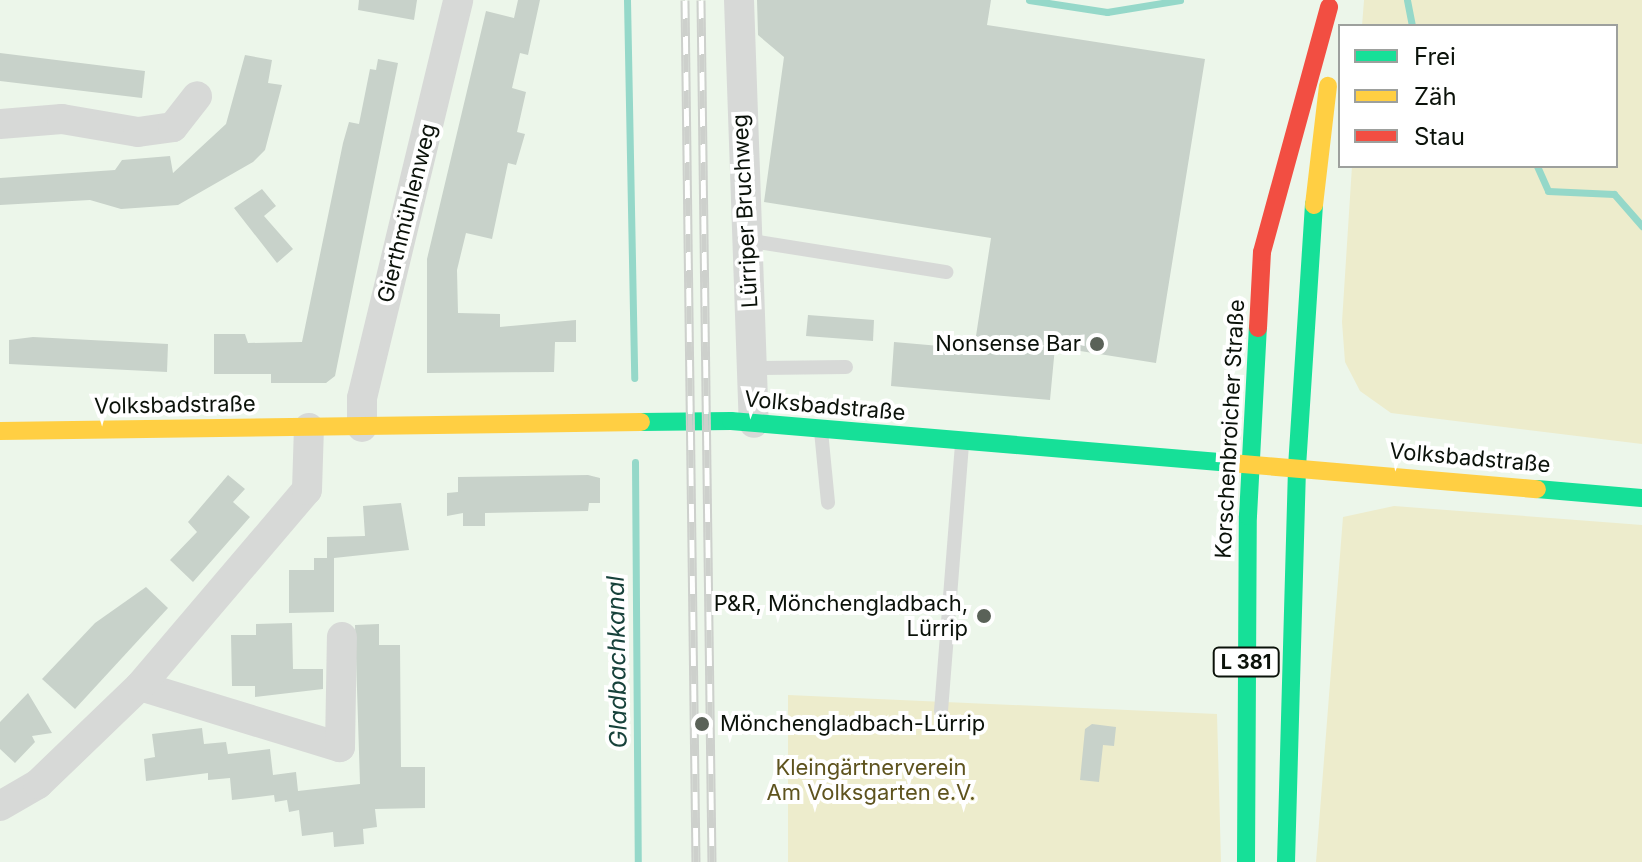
<!DOCTYPE html>
<meta charset="utf-8">
<style>
body{margin:0}
#map{position:relative;width:1642px;height:862px;overflow:hidden;background:#ecf6ea;font-family:Inter,sans-serif}
div>[style]{position:absolute}
[style*='--x']{left:calc(var(--x)*1px);top:calc(var(--y)*1px);width:calc(var(--w)*1px);rotate:calc(var(--a)*1deg)}
.green>*{inset:0;background:#edeccc}
.stream>*{height:7px;margin:-3.5px;padding:0 3.5px;transform-origin:3.5px;border-radius:3.5px;background:#95d8c9}
.building>*{inset:0;background:#c8d2ca}
.lane>*{height:14px;margin:-7px;padding:0 7px;transform-origin:7px;border-radius:7px;background:#d7d9d7}
.street>*{height:30px;margin:-15px;padding:0 15px;transform-origin:15px;border-radius:15px;background:#d7d9d7}
.fast>*{height:18px;margin:-9px;padding:0 9px;transform-origin:9px;border-radius:9px;background:#16e098}
.slow>*{height:18px;margin:-9px;padding:0 9px;transform-origin:9px;border-radius:9px;background:#ffcf43}
.jam>*{height:18px;margin:-9px;padding:0 9px;transform-origin:9px;border-radius:9px;background:#f24e42}
.rail>*{height:9px;margin-top:-4.5px;transform-origin:0;background:repeating-linear-gradient(90deg,#fff 0 18px,#cdd0cc 0 36px);box-sizing:border-box;border-block:2px solid #cdd0cc}
.dots>*{width:22px;height:22px;translate:-50% -50%;box-sizing:border-box;border:4px solid #fff;border-radius:50%}
span{translate:-50% -50%;white-space:nowrap;text-align:center;line-height:1.15;-webkit-text-stroke:8px #fff;paint-order:stroke}
.shield-label span{padding:2px 6px;background:#fff;border:2px solid;border-radius:6px;-webkit-text-stroke-width:0}
.shield-label{font-size:20px;color:#0b120a;font-weight:700}
.street-label{font-size:22px;color:#0b120a}
.poi-label{font-size:22px;color:#0b120a}
.right{translate:-100% -50%;text-align:right}
.left{translate:0 -50%;text-align:left}
.park-label{font-size:22px;color:#5e531e}
.water-label{font-size:24px;color:#17423b;font-style:italic}
.legend{position:absolute;left:1338px;top:24px;width:280px;height:144px;box-sizing:border-box;background:#fff;border:2px solid #9da09d;margin:0;padding:10px 14px;list-style:none;font-size:24px;color:#0b120a}
.legend li{display:flex;align-items:center;gap:16px;height:40px}
.legend b{width:40px;border:2px solid #9da09d}
</style>
<div id="map">
<div class="green">
<div style="clip-path:polygon(1364px 0,1642px 0,1642px 444px,1391px 413px,1360px 391px,1345px 362px,1342px 322px,1352px 166px,1616px 166px,1616px 26px,1362px 26px)"></div>
<div style="clip-path:polygon(1394px 506px,1642px 525px,1642px 862px,1316px 862px,1343px 517px)"></div>
<div style="clip-path:polygon(788px 695px,1217px 714px,1221px 862px,788px 862px)"></div>
</div>
<div class="stream">
<div style="--x:627;--y:0;--w:378;--a:88.9"></div>
<div style="--x:1029;--y:0;--w:79;--a:8.7"></div>
<div style="--x:1107;--y:12;--w:74;--a:-9.3"></div>
<div style="--x:1407;--y:0;--w:26;--a:79"></div>
<div style="--x:1537;--y:166;--w:27;--a:66"></div>
<div style="--x:1548;--y:191;--w:66;--a:2.6"></div>
<div style="--x:1614;--y:194;--w:43;--a:48.8"></div>
<div style="--x:635;--y:462;--w:400;--a:89.6"></div>
</div>
<div class="building">
<div style="clip-path:polygon(359px 0,417px 0,414px 20px,358px 10px)"></div>
<div style="clip-path:polygon(518px 0,540px 0,528px 55px,520px 53px,512px 88px,526px 92px,517px 132px,525px 134px,516px 165px,508px 163px,492px 239px,466px 233px,457px 270px,458px 313px,500px 314px,500px 327px,576px 320px,576px 342px,555px 342px,554px 372px,427px 373px,427px 259px,486px 11px,514px 18px)"></div>
<div style="clip-path:polygon(757px 0,991px 0,987px 25px,1205px 59px,1156px 363px,1055px 347px,1050px 400px,891px 386px,894px 342px,974px 349px,991px 238px,764px 202px,784px 57px,758px 35px)"></div>
<div style="clip-path:polygon(0 53px,145px 71px,142px 98px,0 81px)"></div>
<div style="clip-path:polygon(245px 55px,272px 60px,268px 83px,282px 85px,265px 150px,253px 162px,178px 205px,121px 209px,90px 200px,0 205px,0 178px,115px 170px,122px 160px,170px 156px,173px 173px,226px 124px)"></div>
<div style="clip-path:polygon(378px 59px,398px 63px,335px 376px,326px 383px,271px 383px,271px 374px,214px 374px,214px 334px,245px 334px,248px 343px,302px 342px,343px 143px,349px 122px,359px 124px,370px 69px,376px 70px)"></div>
<div style="clip-path:polygon(262px 189px,276px 206px,264px 216px,293px 249px,277px 263px,234px 208px)"></div>
<div style="clip-path:polygon(808px 315px,874px 320px,873px 341px,806px 336px)"></div>
<div style="clip-path:polygon(33px 337px,168px 344px,167px 372px,9px 364px,9px 340px)"></div>
<div style="clip-path:polygon(228px 475px,245px 489px,233px 502px,250px 517px,193px 582px,170px 560px,197px 532px,188px 522px)"></div>
<div style="clip-path:polygon(588px 475px,600px 478px,600px 503px,589px 503px,588px 511px,485px 513px,485px 526px,463px 526px,463px 513px,447px 516px,447px 493px,458px 492px,458px 477px)"></div>
<div style="clip-path:polygon(401px 503px,409px 550px,334px 558px,334px 612px,289px 613px,289px 570px,314px 570px,314px 558px,327px 558px,327px 537px,365px 536px,363px 506px)"></div>
<div style="clip-path:polygon(146px 587px,168px 608px,75px 709px,42px 679px,95px 623px)"></div>
<div style="clip-path:polygon(292px 623px,293px 669px,323px 669px,323px 689px,255px 697px,255px 686px,232px 686px,231px 635px,256px 635px,256px 624px)"></div>
<div style="clip-path:polygon(379px 624px,379px 645px,400px 645px,401px 767px,425px 767px,425px 808px,375px 809px,377px 827px,363px 829px,364px 844px,334px 847px,333px 832px,302px 836px,299px 810px,289px 812px,287px 800px,275px 802px,274px 795px,232px 800px,230px 778px,208px 780px,208px 773px,146px 781px,144px 759px,155px 757px,152px 734px,202px 728px,204px 744px,226px 742px,228px 754px,270px 749px,273px 775px,296px 772px,298px 791px,360px 784px,355px 625px)"></div>
<div style="clip-path:polygon(28px 693px,52px 733px,32px 736px,35px 742px,15px 763px,0 749px,0 722px)"></div>
<div style="clip-path:polygon(1092px 724px,1116px 727px,1114px 746px,1103px 745px,1099px 782px,1080px 780px,1085px 729px)"></div>
</div>
<div class="lane">
<div style="--x:746;--y:240;--w:203;--a:9.1"></div>
<div style="--x:752;--y:368;--w:94;--a:-0.6"></div>
<div style="--x:821;--y:431;--w:72;--a:84.4"></div>
<div style="--x:941;--y:711;--w:268;--a:-85.5"></div>
</div>
<div class="street">
<div style="--x:739;--y:0;--w:423;--a:88"></div>
<div style="--x:0;--y:124;--w:62;--a:-4.6"></div>
<div style="--x:62;--y:119;--w:77;--a:9.7"></div>
<div style="--x:138;--y:132;--w:35;--a:-8"></div>
<div style="--x:173;--y:127;--w:39;--a:-52"></div>
<div style="--x:362;--y:427;--w:29;--a:-90"></div>
<div style="--x:362;--y:398;--w:409;--a:-76.4"></div>
<div style="--x:140;--y:686;--w:209;--a:17"></div>
<div style="--x:340;--y:747;--w:110;--a:-89"></div>
<div style="--x:0;--y:806;--w:44;--a:-30.1"></div>
<div style="--x:38;--y:784;--w:141;--a:-43.9"></div>
<div style="--x:140;--y:686;--w:257;--a:-49.6"></div>
<div style="--x:307;--y:490;--w:62;--a:-88.2"></div>
</div>
<div class="fast">
<div style="--x:641;--y:422;--w:90;--a:-0.6"></div>
<div style="--x:731;--y:421;--w:502;--a:4.8"></div>
<div style="--x:1537;--y:489;--w:105;--a:4.9"></div>
<div style="--x:1246;--y:862;--w:346;--a:-89.7"></div>
<div style="--x:1248;--y:516;--w:188;--a:-87"></div>
<div style="--x:1286;--y:862;--w:395;--a:-88.4"></div>
<div style="--x:1297;--y:467;--w:263;--a:-86.3"></div>
</div>
<div class="slow">
<div style="--x:1314;--y:205;--w:120;--a:-83.3"></div>
<div style="--x:0;--y:431;--w:641;--a:-0.8"></div>
<div style="--x:1231;--y:463;--w:307;--a:4.9"></div>
</div>
<div class="jam">
<div style="--x:1258;--y:328;--w:76;--a:-87"></div>
<div style="--x:1262;--y:252;--w:254;--a:-74.7"></div>
</div>
<div class="rail">
<div style="--x:685;--y:0;--w:862;--a:89.27"></div>
<div style="--x:701;--y:0;--w:862;--a:89.27"></div>
</div>
<div class="dots">
<div style="left:1097px;top:344px;background:#5a6258"></div>
<div style="left:984px;top:616px;background:#5a6258"></div>
<div style="left:702px;top:724px;background:#5a6258"></div>
</div>
<div class="shield-label">
<span style="left:1246px;top:662px">L 381</span>
</div>
<div class="street-label">
<span style="left:745px;top:211px;rotate:-93deg">Lürriper Bruchweg</span>
<span style="left:407px;top:213px;rotate:-76deg">Gierthmühlenweg</span>
<span style="left:175px;top:405px;rotate:-1deg">Volksbadstraße</span>
<span style="left:825px;top:406px;rotate:5deg">Volksbadstraße</span>
<span style="left:1230px;top:429px;rotate:-87deg">Korschenbroicher Straße</span>
<span style="left:1470px;top:458px;rotate:5deg">Volksbadstraße</span>
</div>
<div class="poi-label">
<span class="right" style="left:1081px;top:344px">Nonsense Bar</span>
<span class="right" style="left:968px;top:616px">P&amp;R, Mönchengladbach,<br>Lürrip</span>
<span class="left" style="left:720px;top:724px">Mönchengladbach-Lürrip</span>
</div>
<div class="park-label">
<span style="left:871px;top:780px">Kleingärtnerverein<br>Am Volksgarten e.V.</span>
</div>
<div class="water-label">
<span style="left:617px;top:662px;rotate:-91deg">Gladbachkanal</span>
</div>
<ul class="legend">
<li><b style="height:10px;background:#16e098"></b>Frei</li>
<li><b style="height:10px;background:#ffcf43"></b>Zäh</li>
<li><b style="height:10px;background:#f24e42"></b>Stau</li>
</ul>
</div>
